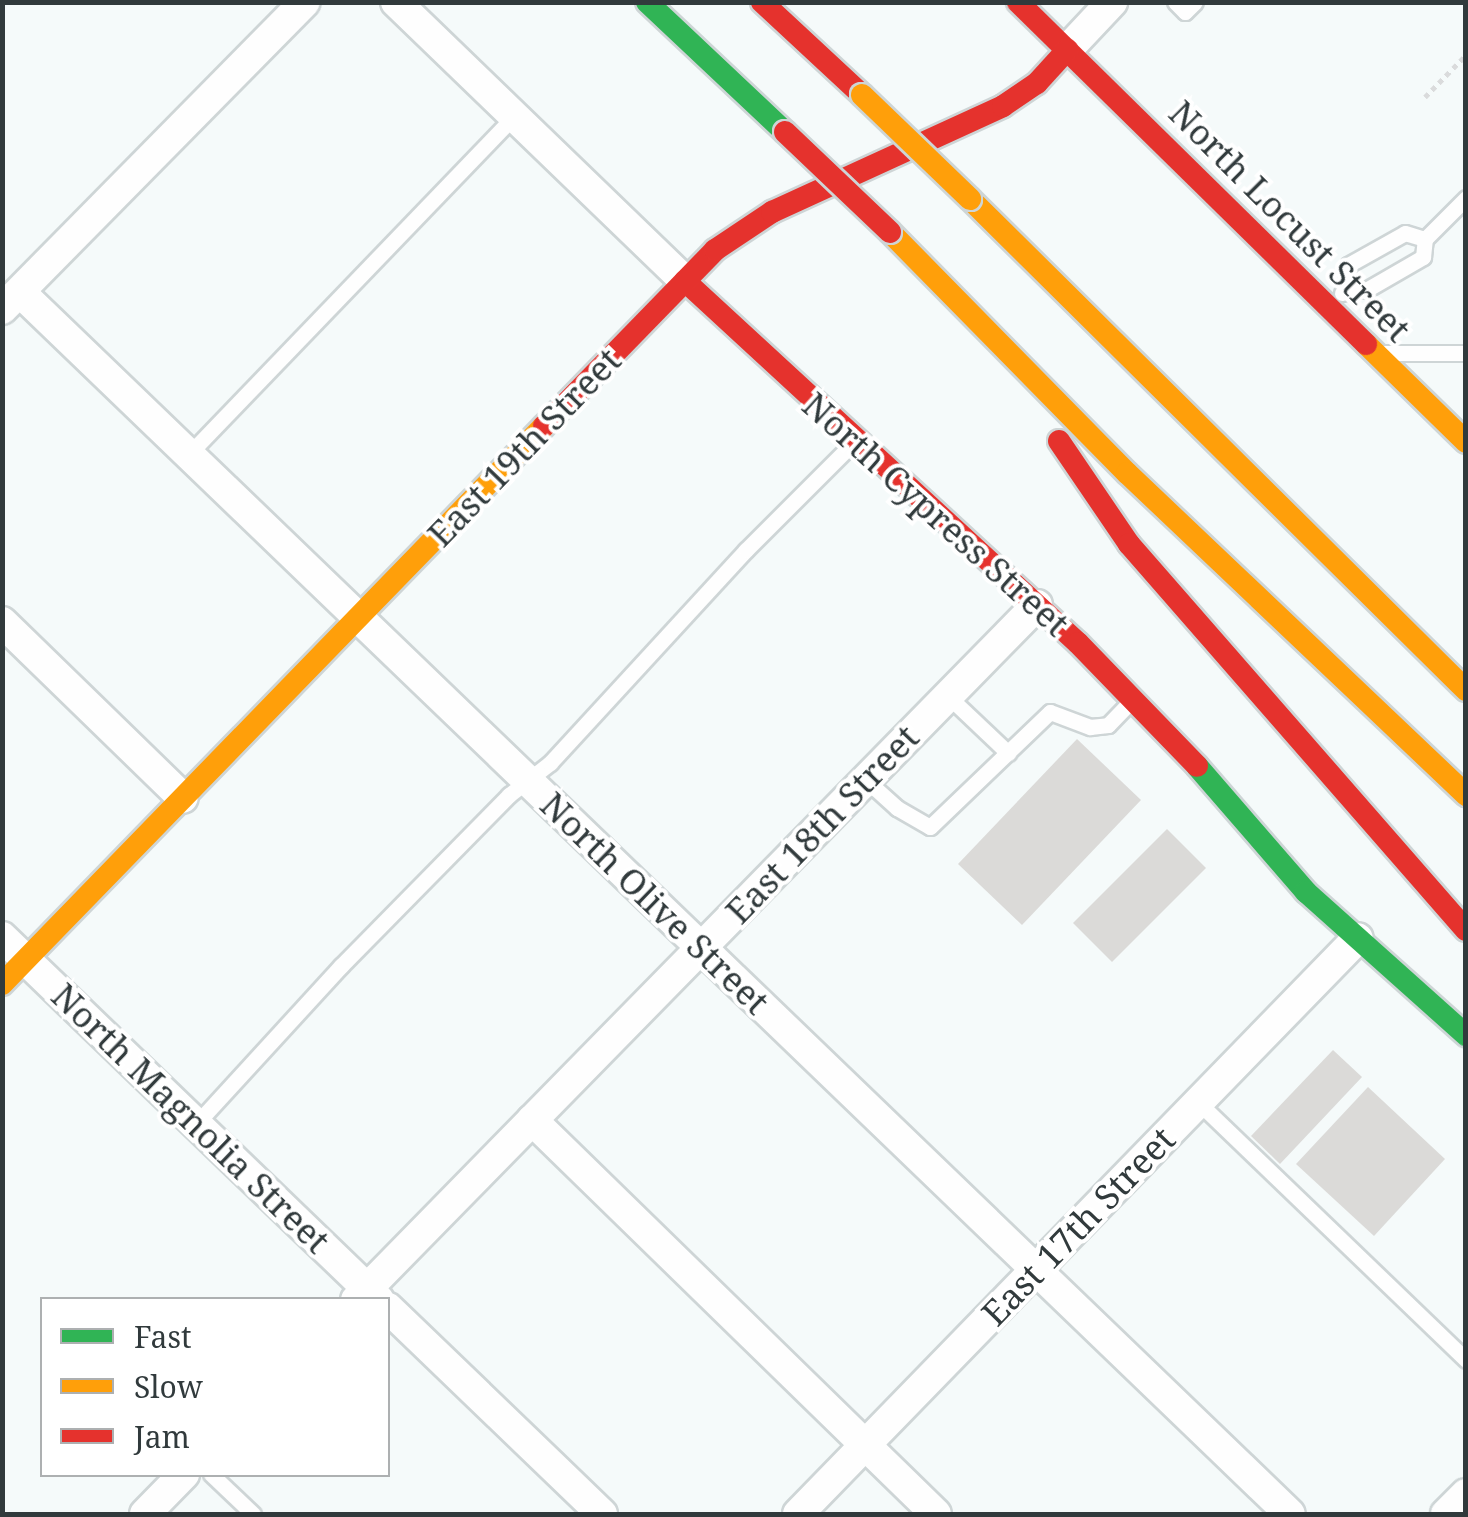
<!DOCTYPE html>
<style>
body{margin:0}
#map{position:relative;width:1468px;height:1517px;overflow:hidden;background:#f5fafa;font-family:"Noto Serif",serif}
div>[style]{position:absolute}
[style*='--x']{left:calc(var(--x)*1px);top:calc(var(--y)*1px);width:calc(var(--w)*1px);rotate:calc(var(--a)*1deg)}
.building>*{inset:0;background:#dbdad8}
.path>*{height:5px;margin-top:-2.5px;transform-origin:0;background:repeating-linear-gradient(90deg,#dadbdc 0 5px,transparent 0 10px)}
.roads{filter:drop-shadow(2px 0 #ced5d6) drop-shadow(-2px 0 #ced5d6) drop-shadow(0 2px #ced5d6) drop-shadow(0 -2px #ced5d6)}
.lane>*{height:15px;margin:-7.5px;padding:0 7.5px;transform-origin:7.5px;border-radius:7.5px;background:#fefefe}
.street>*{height:30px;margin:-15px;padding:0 15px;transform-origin:15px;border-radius:15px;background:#fefefe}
.fast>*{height:22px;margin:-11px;padding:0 11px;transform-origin:11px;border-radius:11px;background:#30b455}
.slow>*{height:22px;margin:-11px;padding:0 11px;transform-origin:11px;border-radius:11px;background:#ff9f0a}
.jam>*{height:22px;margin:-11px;padding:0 11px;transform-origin:11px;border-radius:11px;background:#e5322d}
.bridges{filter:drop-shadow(2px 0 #ced5d6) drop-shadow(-2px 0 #ced5d6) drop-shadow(0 2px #ced5d6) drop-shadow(0 -2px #ced5d6)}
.slow-bridge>*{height:22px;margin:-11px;padding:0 11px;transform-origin:11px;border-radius:11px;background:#ff9f0a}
.jam-bridge>*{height:22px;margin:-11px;padding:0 11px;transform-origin:11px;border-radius:11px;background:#e5322d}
span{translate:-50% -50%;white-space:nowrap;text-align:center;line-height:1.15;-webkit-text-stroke:8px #fff;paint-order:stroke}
.street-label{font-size:35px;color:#313a3c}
.frame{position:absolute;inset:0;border:5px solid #313a3c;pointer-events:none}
.legend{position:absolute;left:40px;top:1297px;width:350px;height:180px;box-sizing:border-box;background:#fff;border:2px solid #adb0b1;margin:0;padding:12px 18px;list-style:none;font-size:30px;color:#313a3c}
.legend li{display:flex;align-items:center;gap:20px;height:50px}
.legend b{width:50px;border:2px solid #adb0b1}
</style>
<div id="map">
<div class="building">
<div style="clip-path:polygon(1077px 739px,1141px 800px,1022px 925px,958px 864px)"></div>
<div style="clip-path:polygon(1167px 829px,1206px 868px,1112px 962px,1073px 923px)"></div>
<div style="clip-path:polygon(1333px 1050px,1362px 1077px,1280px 1164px,1251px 1136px)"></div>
<div style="clip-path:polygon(1368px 1087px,1445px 1159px,1374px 1236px,1296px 1164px)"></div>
</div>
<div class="path">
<div style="--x:1425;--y:97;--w:59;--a:-45.7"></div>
</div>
<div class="roads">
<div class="lane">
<div style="--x:1175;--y:2;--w:14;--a:45"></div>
<div style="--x:1185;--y:12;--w:14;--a:-45"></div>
<div style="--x:1346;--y:288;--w:20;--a:6"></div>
<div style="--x:1366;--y:290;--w:66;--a:-30.1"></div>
<div style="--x:1423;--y:257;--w:18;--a:-84"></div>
<div style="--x:1425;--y:239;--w:58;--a:-45"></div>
<div style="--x:1342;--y:293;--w:6;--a:-51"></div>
<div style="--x:1346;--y:288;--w:23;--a:-85"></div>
<div style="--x:1348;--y:265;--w:65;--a:-29.3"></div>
<div style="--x:1405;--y:233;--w:21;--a:17"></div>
<div style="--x:1385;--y:353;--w:81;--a:0"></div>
<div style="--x:189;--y:454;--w:469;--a:-46.1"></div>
<div style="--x:948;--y:696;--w:83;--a:43.5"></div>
<div style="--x:866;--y:780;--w:42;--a:42.1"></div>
<div style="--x:897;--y:808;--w:38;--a:30"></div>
<div style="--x:930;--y:827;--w:166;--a:-43.8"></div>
<div style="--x:1050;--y:712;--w:43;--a:20.6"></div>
<div style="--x:1090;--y:727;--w:18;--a:-6"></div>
<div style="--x:1108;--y:725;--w:33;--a:-46"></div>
<div style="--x:1198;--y:1102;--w:372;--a:43.9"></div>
<div style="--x:197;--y:1123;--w:213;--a:-47.5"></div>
<div style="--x:341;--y:966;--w:240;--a:-45.5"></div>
<div style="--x:509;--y:795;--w:52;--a:-38"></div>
<div style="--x:550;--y:763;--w:289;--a:-47.4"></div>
<div style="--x:746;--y:550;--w:154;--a:-45"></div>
<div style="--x:211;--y:1474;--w:58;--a:43.6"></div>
</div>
<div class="street">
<div style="--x:396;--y:2;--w:402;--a:44"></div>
<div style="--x:1067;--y:50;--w:66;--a:-46.8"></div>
<div style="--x:20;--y:292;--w:1762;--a:43.9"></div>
<div style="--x:2;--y:309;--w:431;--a:-45.4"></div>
<div style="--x:2;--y:622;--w:252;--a:44.2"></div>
<div style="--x:2;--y:937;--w:523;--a:43.92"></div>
<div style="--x:532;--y:1120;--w:564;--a:44.28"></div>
<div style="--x:356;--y:1300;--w:973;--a:-45.58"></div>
<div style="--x:388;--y:1308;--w:297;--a:43.9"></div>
<div style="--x:145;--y:1514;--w:56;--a:-45.7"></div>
<div style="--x:798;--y:1514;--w:803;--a:-45.81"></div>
<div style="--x:1446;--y:1514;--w:28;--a:-45"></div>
</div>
<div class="fast">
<div style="--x:647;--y:2;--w:190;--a:43.3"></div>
<div style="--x:1197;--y:766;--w:167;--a:49.1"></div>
<div style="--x:1306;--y:892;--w:215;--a:41.8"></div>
</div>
<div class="slow">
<div style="--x:970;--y:199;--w:698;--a:44.71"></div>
<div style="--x:890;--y:232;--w:338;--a:45.5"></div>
<div style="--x:1127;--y:473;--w:468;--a:43.5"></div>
<div style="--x:1366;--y:344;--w:140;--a:44.4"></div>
<div style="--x:2;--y:984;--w:778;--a:-45.83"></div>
</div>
<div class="jam">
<div style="--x:762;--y:2;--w:137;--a:42.9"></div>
<div style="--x:1018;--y:2;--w:488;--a:44.5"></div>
<div style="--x:685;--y:281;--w:534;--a:42.65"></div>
<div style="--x:1078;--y:643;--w:171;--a:45.9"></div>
<div style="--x:544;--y:426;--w:245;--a:-45.8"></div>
<div style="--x:715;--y:250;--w:69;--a:-33.7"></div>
<div style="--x:772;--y:212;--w:254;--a:-24.6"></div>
<div style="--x:1003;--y:106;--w:41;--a:-34.1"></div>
<div style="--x:1037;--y:83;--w:45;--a:-47.7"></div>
<div style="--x:1059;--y:441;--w:125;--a:55.8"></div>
<div style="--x:1129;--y:544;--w:512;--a:48.88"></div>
</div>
</div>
<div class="bridges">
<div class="slow-bridge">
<div style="--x:862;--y:95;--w:150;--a:43.9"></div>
</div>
<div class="jam-bridge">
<div style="--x:785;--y:132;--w:145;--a:43.6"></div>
</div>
</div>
<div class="street-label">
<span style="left:1290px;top:221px;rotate:45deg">North Locust Street</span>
<span style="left:524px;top:447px;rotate:-46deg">East 19th Street</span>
<span style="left:936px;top:514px;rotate:42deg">North Cypress Street</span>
<span style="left:822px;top:824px;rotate:-46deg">East 18th Street</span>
<span style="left:655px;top:903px;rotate:44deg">North Olive Street</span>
<span style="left:191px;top:1118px;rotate:44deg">North Magnolia Street</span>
<span style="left:1078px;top:1226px;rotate:-46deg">East 17th Street</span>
</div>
<div class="frame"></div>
<ul class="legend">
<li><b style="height:12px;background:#30b455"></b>Fast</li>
<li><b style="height:12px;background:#ff9f0a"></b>Slow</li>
<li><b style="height:12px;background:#e5322d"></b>Jam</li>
</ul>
</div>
